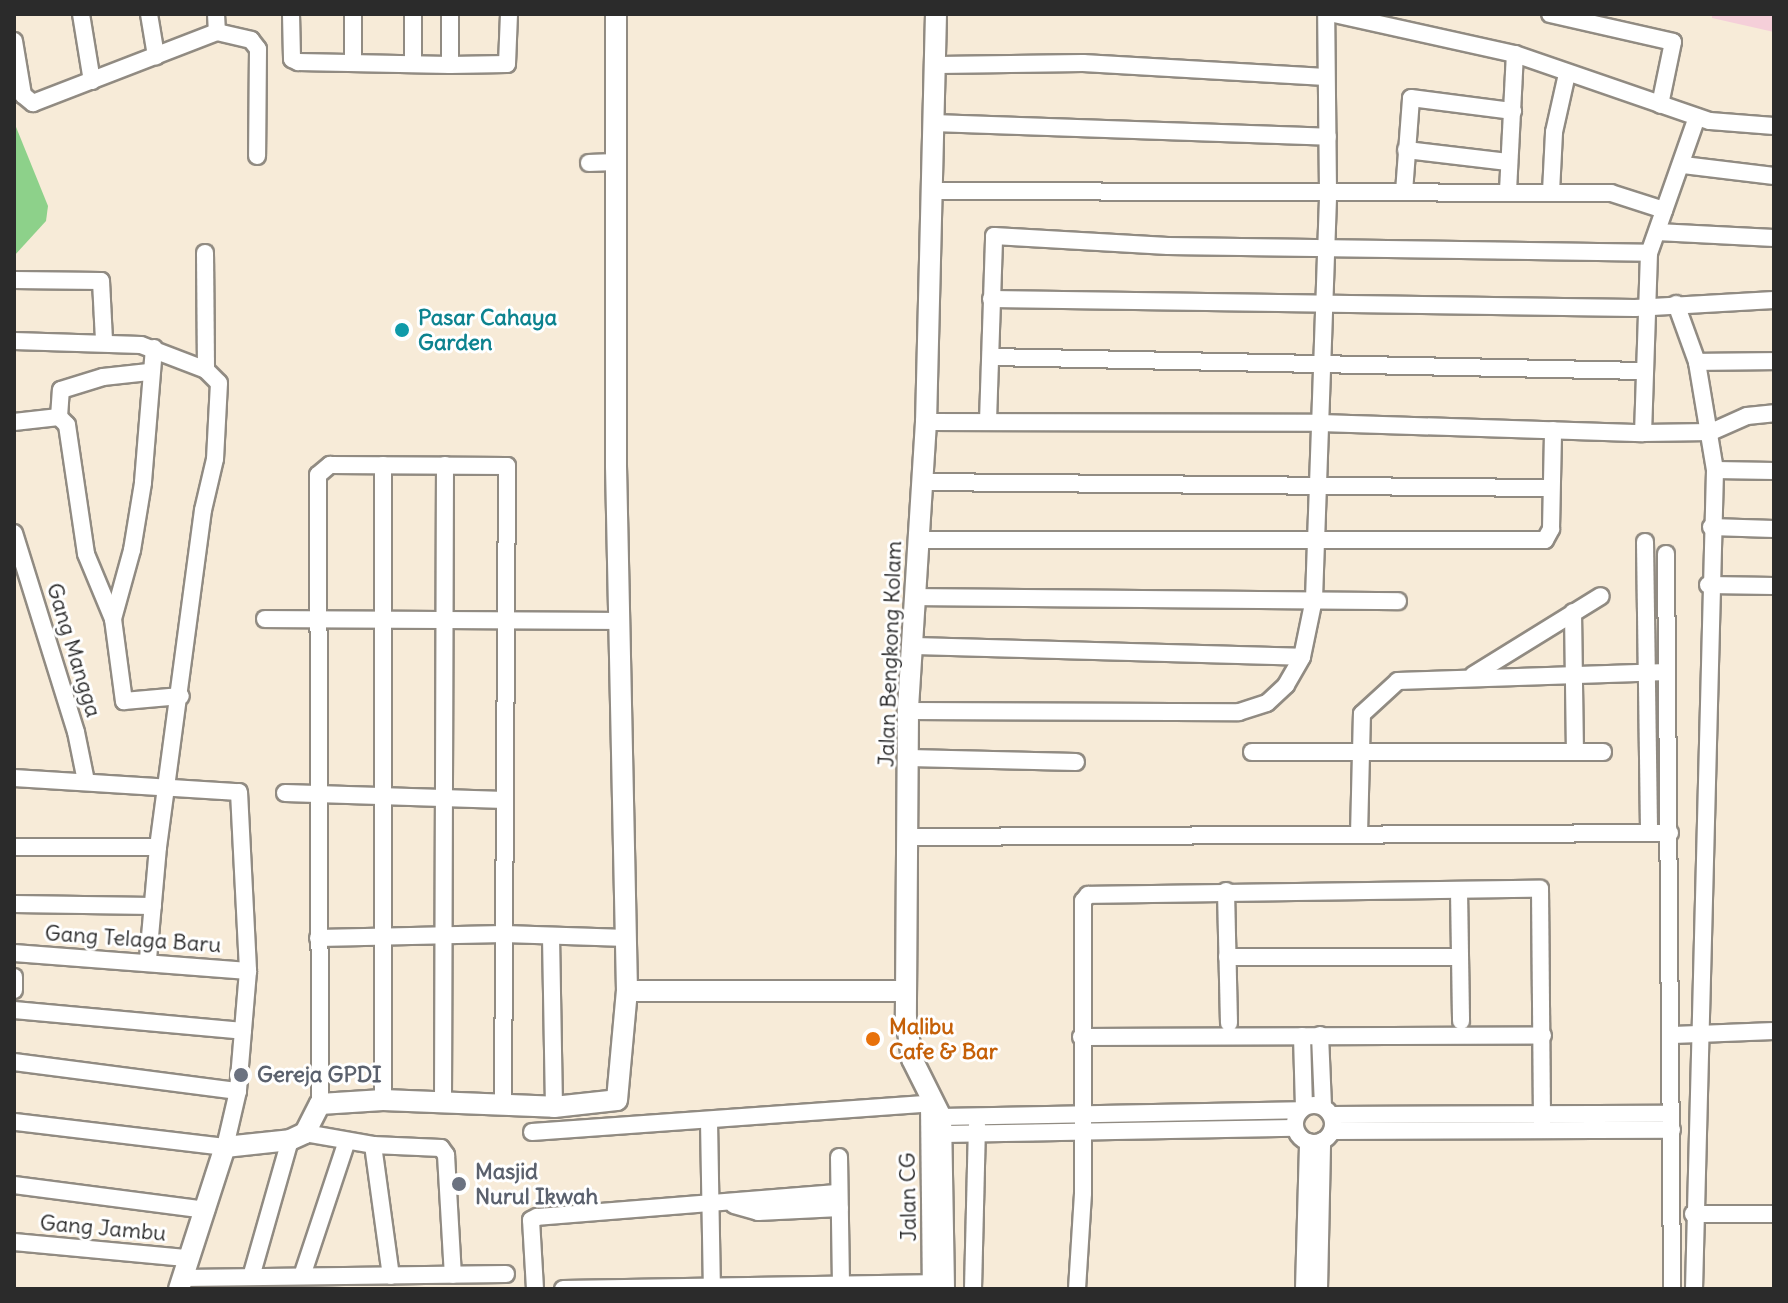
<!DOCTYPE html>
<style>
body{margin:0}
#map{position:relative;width:1788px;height:1303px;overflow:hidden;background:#f7ebd8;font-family:Delius,sans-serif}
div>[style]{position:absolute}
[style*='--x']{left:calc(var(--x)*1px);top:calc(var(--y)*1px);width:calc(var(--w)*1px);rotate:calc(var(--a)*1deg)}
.built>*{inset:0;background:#f5cfd9}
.green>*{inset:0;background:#8dd18a}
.roads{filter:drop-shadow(2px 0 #918b82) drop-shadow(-2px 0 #918b82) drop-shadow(0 2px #918b82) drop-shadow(0 -2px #918b82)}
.minor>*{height:16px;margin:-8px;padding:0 8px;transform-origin:8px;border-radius:8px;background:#fff}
.minor>.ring{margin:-8px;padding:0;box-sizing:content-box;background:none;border:16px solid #fff;border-radius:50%}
.tertiary>*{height:20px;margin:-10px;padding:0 10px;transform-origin:10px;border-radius:10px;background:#fff}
.dots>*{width:22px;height:22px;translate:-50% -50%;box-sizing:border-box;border:4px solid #fff;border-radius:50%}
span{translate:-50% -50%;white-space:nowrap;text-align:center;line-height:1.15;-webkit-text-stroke:6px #fff;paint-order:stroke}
.culture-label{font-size:22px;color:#0d838f;font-weight:700}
.left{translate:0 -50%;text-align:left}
.street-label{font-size:22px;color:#2b2b2b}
.food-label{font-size:22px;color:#c56008;font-weight:700}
.worship-label{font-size:22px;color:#5b616d;font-weight:700}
.frame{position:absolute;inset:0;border:16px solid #2b2b2b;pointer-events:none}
</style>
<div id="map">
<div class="built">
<div style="clip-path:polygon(1712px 14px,1774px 14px,1774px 32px,1712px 18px)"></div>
</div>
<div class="green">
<div style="clip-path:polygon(14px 122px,48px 206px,46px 221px,14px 256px)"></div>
</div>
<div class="roads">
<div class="minor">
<div style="--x:81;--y:14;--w:68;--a:80.7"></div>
<div style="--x:149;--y:14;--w:43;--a:80.5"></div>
<div style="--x:216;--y:14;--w:18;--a:87"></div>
<div style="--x:217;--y:32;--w:35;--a:13"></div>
<div style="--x:251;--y:40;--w:11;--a:52"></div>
<div style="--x:258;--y:49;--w:107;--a:90.5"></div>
<div style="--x:291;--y:14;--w:45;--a:88.7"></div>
<div style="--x:292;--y:59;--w:7;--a:27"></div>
<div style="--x:298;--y:62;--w:152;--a:1.1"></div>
<div style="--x:450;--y:65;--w:57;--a:-1"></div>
<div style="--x:507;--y:64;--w:50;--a:-87.7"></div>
<div style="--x:353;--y:14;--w:49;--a:90"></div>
<div style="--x:1334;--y:14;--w:185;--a:12.5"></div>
<div style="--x:1515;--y:54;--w:206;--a:19"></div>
<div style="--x:1710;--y:121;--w:64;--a:4.5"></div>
<div style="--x:1550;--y:14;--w:126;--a:12.8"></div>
<div style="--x:1673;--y:42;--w:64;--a:101.7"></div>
<div style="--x:14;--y:41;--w:55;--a:80.5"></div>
<div style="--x:23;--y:95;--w:13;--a:39"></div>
<div style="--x:33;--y:103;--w:197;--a:-21.1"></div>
<div style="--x:413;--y:64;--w:50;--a:-90"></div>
<div style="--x:450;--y:65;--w:51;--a:-90"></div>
<div style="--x:938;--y:65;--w:145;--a:-0.8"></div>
<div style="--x:1083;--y:63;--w:243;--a:3.3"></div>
<div style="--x:1697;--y:117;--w:144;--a:109.4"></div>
<div style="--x:1649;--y:253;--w:180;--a:91.9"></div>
<div style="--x:1643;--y:433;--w:68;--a:-0.8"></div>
<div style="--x:1711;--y:432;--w:39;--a:-24"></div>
<div style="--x:1747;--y:416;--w:27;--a:-6"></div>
<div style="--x:934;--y:123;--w:394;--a:2"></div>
<div style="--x:1406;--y:150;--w:103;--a:6.7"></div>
<div style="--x:589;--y:163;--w:26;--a:-2"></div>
<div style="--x:1683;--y:165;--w:92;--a:6.9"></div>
<div style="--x:930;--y:191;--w:681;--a:0.17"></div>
<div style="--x:1611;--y:193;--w:56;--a:17.8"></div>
<div style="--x:1508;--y:191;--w:137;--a:-87.1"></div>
<div style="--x:1404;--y:192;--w:94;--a:-85.7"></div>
<div style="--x:1411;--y:98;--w:103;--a:7.3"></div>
<div style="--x:1551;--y:192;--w:60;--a:-87.1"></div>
<div style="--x:1554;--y:132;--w:59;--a:-77.4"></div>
<div style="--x:1657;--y:232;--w:117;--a:2.9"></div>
<div style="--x:205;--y:253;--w:117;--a:89.5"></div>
<div style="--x:14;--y:280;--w:87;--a:0.7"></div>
<div style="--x:101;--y:281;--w:60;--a:87.1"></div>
<div style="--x:991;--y:299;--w:644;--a:0.8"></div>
<div style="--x:1635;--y:308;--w:139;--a:-3.3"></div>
<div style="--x:1676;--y:304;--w:62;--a:70.1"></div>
<div style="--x:14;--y:341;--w:127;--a:1.8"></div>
<div style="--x:141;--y:345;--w:70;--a:21"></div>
<div style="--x:206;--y:370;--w:18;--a:45"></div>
<div style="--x:219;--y:383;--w:76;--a:93"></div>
<div style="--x:215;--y:459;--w:52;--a:103.2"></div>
<div style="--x:203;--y:510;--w:340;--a:97.6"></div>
<div style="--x:158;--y:847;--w:112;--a:95.1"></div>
<div style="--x:154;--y:348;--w:135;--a:94.7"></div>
<div style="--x:143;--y:483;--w:68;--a:99.3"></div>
<div style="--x:132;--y:550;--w:72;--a:105.4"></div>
<div style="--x:113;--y:619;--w:83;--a:82.4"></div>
<div style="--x:124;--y:701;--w:57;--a:-5"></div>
<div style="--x:991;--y:357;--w:652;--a:1.23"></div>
<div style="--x:59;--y:417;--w:27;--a:-86"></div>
<div style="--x:61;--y:390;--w:44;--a:-17.2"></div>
<div style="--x:103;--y:377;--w:46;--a:-6.2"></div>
<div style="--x:988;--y:421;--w:185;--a:-88.1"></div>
<div style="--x:994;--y:236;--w:174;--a:3.3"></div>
<div style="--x:1168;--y:246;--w:481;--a:0.8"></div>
<div style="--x:14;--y:422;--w:45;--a:-6.3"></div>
<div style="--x:59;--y:417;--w:11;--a:45"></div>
<div style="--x:67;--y:425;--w:130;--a:81.6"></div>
<div style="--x:86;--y:554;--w:70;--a:67.4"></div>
<div style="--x:926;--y:422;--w:394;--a:0.1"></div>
<div style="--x:1320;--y:423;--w:323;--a:1.8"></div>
<div style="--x:383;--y:465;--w:635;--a:90"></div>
<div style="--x:1715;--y:470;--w:59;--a:1"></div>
<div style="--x:922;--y:482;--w:627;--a:0.55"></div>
<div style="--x:1711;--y:527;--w:63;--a:1.8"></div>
<div style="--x:14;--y:533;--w:208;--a:72.7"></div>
<div style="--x:76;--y:732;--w:50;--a:78.5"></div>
<div style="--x:918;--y:540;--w:627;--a:0"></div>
<div style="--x:1545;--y:540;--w:13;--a:-61"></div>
<div style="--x:1551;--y:529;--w:99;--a:-88.8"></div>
<div style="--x:1645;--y:542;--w:291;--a:89.2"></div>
<div style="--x:1666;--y:554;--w:735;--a:89.53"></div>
<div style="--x:1708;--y:585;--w:66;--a:0.9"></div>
<div style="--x:915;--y:597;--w:483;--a:0.5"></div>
<div style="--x:1573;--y:612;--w:140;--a:89.2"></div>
<div style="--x:265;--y:619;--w:354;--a:0.3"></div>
<div style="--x:914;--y:646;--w:388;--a:1.6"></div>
<div style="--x:1473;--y:675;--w:150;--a:-31.7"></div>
<div style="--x:908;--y:711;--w:331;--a:0.2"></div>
<div style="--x:1239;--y:712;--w:29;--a:-18"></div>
<div style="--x:1267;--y:703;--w:26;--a:-43"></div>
<div style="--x:1286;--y:685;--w:32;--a:-60"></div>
<div style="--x:1302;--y:657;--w:59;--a:-78.3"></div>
<div style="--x:1314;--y:599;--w:408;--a:-88"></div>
<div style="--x:1328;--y:191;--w:177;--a:-90.6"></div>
<div style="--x:1252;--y:752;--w:351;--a:0"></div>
<div style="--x:909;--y:758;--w:167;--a:1.4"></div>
<div style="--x:14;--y:778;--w:225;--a:3.6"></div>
<div style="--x:239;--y:792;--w:179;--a:87.1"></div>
<div style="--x:248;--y:971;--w:120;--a:94.8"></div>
<div style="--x:238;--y:1091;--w:57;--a:103.1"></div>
<div style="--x:225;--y:1147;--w:212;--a:-173.2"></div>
<div style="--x:285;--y:793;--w:220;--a:1.8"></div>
<div style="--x:1359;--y:835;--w:121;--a:-88.6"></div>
<div style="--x:1362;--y:714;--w:49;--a:-42.5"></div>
<div style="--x:1398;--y:681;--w:269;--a:-1.9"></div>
<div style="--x:907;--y:837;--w:763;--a:-0.3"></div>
<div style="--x:14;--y:847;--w:144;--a:0"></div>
<div style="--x:1459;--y:890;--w:131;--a:89.1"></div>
<div style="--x:1226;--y:891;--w:132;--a:88.7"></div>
<div style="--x:14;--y:904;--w:139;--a:0.8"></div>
<div style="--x:551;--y:936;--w:171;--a:89"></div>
<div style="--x:318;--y:938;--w:186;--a:-1.2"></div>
<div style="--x:504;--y:934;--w:123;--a:1.9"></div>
<div style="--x:14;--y:953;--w:235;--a:4.4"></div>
<div style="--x:1227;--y:957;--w:233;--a:0"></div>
<div style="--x:14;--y:977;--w:13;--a:90"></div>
<div style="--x:14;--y:1010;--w:230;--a:5.2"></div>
<div style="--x:1320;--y:1035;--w:72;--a:87.6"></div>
<div style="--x:1673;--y:1035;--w:101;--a:-2.3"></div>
<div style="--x:1302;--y:1036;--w:70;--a:88.4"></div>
<div style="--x:1081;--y:1037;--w:462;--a:-0.2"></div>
<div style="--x:14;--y:1062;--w:226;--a:7.4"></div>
<div style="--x:443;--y:1101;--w:636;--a:-89.82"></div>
<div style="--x:320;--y:1104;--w:629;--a:-90.18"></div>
<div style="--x:318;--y:475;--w:16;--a:-40"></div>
<div style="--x:330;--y:465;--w:177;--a:0.3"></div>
<div style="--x:507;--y:466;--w:639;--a:90.36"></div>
<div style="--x:929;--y:1104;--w:185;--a:89.4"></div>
<div class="ring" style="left:1295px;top:1105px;width:22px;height:22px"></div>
<div style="--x:1331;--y:1115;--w:340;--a:-0.2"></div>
<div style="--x:941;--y:1117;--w:358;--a:-1.1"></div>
<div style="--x:709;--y:1121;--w:168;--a:89"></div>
<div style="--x:1332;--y:1131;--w:340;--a:-0.2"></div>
<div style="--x:532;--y:1132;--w:404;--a:-4.1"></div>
<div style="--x:305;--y:1133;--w:69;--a:10"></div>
<div style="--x:373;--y:1145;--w:68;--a:2.5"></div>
<div style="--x:441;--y:1148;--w:9;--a:54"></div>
<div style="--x:446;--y:1155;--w:120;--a:86.7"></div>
<div style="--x:943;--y:1134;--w:351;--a:-1"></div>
<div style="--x:373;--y:1145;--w:132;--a:82.2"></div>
<div style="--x:839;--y:1157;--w:132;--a:89.1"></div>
<div style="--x:14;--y:1185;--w:194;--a:7.4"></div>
<div style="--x:734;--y:1205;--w:25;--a:16"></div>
<div style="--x:758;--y:1212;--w:82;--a:-2.8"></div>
<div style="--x:1693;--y:1214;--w:81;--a:0"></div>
<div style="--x:14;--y:1242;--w:175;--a:5.3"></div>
<div style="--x:302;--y:1276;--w:142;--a:-71.6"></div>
<div style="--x:251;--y:1277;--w:142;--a:-74.1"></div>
<div style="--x:183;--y:1278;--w:323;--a:-0.7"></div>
<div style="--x:535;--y:1289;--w:69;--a:-93.3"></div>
<div style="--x:531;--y:1220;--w:7;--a:-27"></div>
<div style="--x:537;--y:1217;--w:302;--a:-4.6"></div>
<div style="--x:563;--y:1289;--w:381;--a:-0.9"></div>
<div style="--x:973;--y:1289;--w:164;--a:-88.6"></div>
<div style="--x:1077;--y:1289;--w:96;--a:-86.4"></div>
<div style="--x:1083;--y:1193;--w:292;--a:-90"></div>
<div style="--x:1083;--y:901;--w:8;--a:-50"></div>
<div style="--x:1088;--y:895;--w:452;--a:-0.8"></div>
<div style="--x:1540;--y:889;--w:241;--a:89.5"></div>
<div style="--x:1304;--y:1289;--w:147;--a:-88.4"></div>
<div style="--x:1319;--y:1289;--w:148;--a:-88.8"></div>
<div style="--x:1694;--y:1289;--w:819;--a:-88.53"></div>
<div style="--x:1715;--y:470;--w:109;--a:-99.5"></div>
<div style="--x:1697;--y:362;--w:77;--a:-0.7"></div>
</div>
<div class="tertiary">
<div style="--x:936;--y:14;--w:408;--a:91.4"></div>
<div style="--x:926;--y:422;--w:290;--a:93.6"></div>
<div style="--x:908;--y:711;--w:307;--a:90.4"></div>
<div style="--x:906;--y:1018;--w:41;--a:81.7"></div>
<div style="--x:912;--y:1059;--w:65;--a:63.4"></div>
<div style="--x:941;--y:1117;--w:172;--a:89"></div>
<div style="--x:627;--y:991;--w:279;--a:0"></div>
<div style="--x:179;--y:1289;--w:149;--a:-72.1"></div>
<div style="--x:225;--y:1147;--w:65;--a:-6.1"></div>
<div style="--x:290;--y:1140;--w:17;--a:-25"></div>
<div style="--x:305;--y:1133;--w:33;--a:-63"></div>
<div style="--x:320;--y:1104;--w:63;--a:-3.6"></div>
<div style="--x:383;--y:1100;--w:171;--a:2.3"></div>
<div style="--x:554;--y:1107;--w:63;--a:-6.3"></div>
<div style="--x:617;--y:1100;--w:109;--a:-84.8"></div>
<div style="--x:627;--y:991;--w:525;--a:-91.2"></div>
<div style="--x:616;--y:466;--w:452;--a:-90"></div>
</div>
</div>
<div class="dots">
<div style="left:402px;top:330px;background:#0f9aa8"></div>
<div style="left:873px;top:1039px;background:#e8710a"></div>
<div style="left:241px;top:1075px;background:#6b7280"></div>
<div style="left:459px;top:1184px;background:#6b7280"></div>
</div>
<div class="culture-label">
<span class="left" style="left:418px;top:330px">Pasar Cahaya<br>Garden</span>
</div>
<div class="street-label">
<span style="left:74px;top:650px;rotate:73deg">Gang Mangga</span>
<span style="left:890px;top:654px;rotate:-88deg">Jalan Bengkong Kolam</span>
<span style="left:133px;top:939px;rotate:4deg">Gang Telaga Baru</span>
<span style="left:908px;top:1197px;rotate:-91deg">Jalan CG</span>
<span style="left:103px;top:1228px;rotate:5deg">Gang Jambu</span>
</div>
<div class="food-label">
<span class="left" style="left:889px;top:1039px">Malibu<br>Cafe &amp; Bar</span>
</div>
<div class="worship-label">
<span class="left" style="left:257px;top:1075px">Gereja GPDI</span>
<span class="left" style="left:475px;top:1184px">Masjid<br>Nurul Ikwah</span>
</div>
<div class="frame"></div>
</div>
